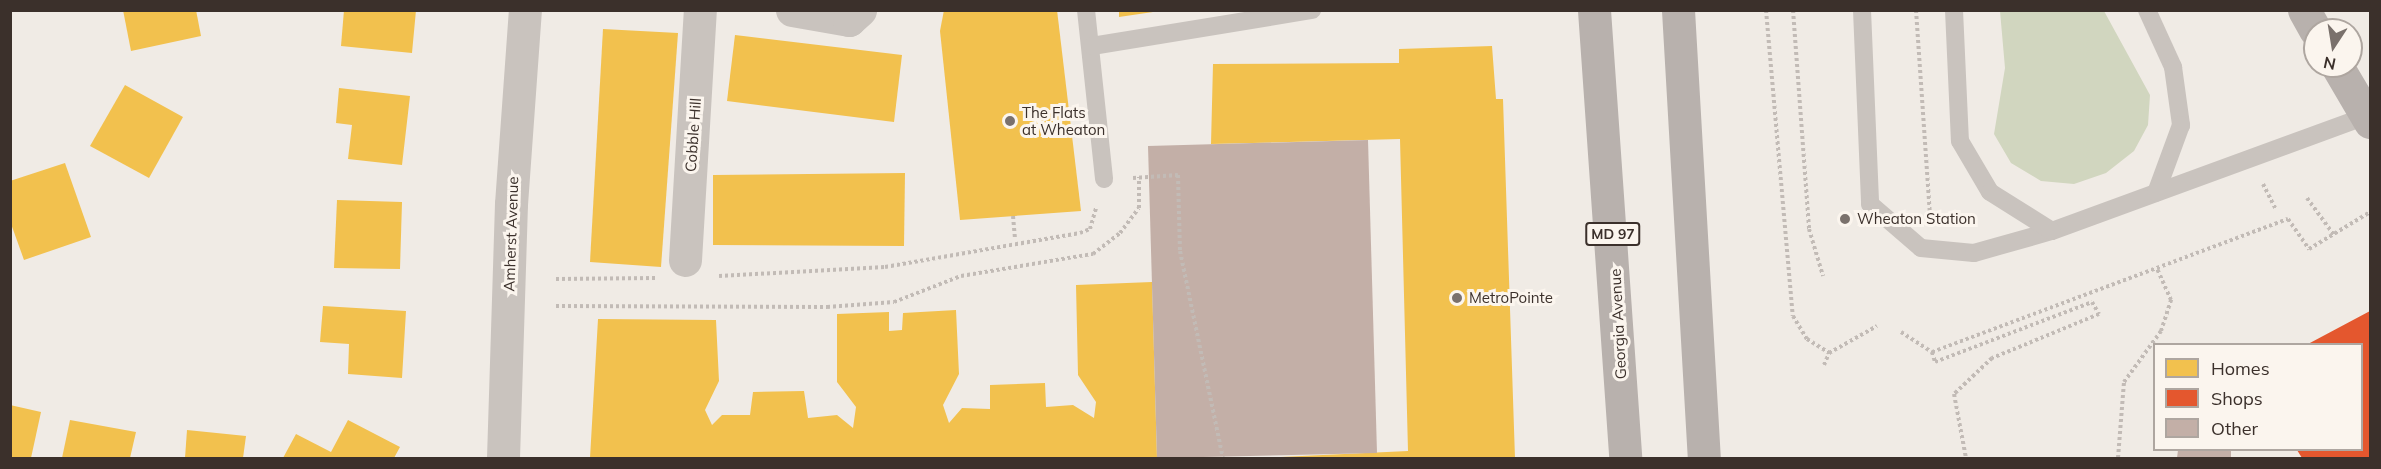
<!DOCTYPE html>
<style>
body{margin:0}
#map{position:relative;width:2381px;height:469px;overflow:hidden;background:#f0ebe5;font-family:Mulish,sans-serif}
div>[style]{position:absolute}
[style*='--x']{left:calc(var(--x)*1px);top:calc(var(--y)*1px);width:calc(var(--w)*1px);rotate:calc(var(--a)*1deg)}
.green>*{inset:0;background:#d1d6bf}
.homes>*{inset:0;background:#f2c14e}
.shops>*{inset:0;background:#e4572e}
.building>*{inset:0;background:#c3afa7}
.path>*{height:4px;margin-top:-2px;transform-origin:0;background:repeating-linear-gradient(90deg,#c2bbb6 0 3px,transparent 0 6px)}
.service>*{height:18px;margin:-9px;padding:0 9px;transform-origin:9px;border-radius:9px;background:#c9c3be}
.minor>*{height:33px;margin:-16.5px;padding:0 16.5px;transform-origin:16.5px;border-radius:16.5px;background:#c9c3be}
.tertiary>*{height:33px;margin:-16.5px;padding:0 16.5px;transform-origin:16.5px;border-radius:16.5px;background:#c9c3be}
.primary>*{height:33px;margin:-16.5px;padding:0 16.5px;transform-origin:16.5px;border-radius:16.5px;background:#b8b1ad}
.dots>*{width:16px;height:16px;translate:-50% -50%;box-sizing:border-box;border:3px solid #fbf5ee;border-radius:50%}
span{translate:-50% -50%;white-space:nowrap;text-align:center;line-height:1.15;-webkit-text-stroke:6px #fbf5ee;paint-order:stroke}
.shield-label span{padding:2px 4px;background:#fbf5ee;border:2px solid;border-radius:4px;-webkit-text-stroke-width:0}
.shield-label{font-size:14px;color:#3b302b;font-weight:700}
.poi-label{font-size:15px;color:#3b302b}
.left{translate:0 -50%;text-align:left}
.street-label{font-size:15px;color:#3b302b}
.frame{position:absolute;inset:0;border:12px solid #3b302b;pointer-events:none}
.legend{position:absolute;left:2153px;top:343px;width:210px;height:108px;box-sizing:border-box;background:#fbf5ee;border:2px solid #aea6a0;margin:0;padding:8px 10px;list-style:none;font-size:18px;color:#3b302b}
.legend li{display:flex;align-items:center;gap:12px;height:30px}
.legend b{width:30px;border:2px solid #aea6a0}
.north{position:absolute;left:2303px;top:18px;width:60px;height:60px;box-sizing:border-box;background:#fbf5ee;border:2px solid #aea6a0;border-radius:50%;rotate:192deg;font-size:16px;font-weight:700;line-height:24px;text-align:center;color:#3b302b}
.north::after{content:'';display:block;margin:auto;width:21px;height:27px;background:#7a716c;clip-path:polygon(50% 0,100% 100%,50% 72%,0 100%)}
</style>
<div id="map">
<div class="green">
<div style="clip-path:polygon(2000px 11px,2104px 11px,2150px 95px,2148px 125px,2134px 151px,2106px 173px,2074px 184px,2041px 181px,2011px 163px,1994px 134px,2005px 68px)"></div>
</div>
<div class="homes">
<div style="clip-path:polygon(123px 10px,196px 10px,201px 36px,131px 51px)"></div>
<div style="clip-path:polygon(344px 10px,416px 10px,412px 53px,341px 46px)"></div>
<div style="clip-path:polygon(944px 10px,1057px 10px,1081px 211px,960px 220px,940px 31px)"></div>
<div style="clip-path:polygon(1119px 10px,1153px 10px,1153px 12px,1119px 17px)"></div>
<div style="clip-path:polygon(603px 29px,678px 33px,661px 267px,590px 262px)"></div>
<div style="clip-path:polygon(735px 35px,902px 55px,894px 122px,727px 101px)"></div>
<div style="clip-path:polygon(1492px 46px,1496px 99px,1503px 99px,1515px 458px,1259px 458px,1408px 451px,1400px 139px,1211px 144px,1213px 64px,1399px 63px,1399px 49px)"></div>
<div style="clip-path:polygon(125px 85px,183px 117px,149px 178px,90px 146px)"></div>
<div style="clip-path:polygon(339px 88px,410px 96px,402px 165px,348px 159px,352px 125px,336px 123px)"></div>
<div style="clip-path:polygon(65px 163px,91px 237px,24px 260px,10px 221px,10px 181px)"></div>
<div style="clip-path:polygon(905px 173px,904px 246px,713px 245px,713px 175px)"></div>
<div style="clip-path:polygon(337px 200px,402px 202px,400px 269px,334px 268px)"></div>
<div style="clip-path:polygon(1152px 282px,1157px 458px,590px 458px,598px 319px,716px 320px,719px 381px,705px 410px,712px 425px,722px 415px,750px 415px,753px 392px,804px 391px,808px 418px,837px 415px,853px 428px,856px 407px,837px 382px,837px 314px,889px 312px,889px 331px,902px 330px,903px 313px,956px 310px,959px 374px,943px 405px,949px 423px,962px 408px,990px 409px,990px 385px,1045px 383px,1046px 407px,1073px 405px,1094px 418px,1096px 402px,1078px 375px,1076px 285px)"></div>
<div style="clip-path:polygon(323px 306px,406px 311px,402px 378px,348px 374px,349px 344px,320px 342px)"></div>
<div style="clip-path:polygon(10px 405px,41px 412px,31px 458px,10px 458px)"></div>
<div style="clip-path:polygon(70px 420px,136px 432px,130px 458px,62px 458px)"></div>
<div style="clip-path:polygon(348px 420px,400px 447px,394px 458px,283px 458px,296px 434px,331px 452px)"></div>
<div style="clip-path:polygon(187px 430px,246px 436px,243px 458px,185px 458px)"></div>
</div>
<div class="shops">
<div style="clip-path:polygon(2370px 311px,2370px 458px,2302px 458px,2297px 450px,2362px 450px,2362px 344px,2308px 344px)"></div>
</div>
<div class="building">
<div style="clip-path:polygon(1368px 140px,1377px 453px,1157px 458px,1148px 146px)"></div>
<div style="clip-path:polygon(2178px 450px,2231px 450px,2231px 458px,2177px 458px)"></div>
</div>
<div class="path">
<div style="--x:1766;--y:10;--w:307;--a:85"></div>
<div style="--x:1793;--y:316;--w:27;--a:59"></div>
<div style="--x:1807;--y:339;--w:26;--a:32"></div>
<div style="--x:1793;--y:10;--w:220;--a:85.8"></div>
<div style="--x:1809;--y:229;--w:49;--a:73.4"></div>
<div style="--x:1916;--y:10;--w:206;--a:86.1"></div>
<div style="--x:1133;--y:178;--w:45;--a:-3.8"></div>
<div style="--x:1178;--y:175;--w:76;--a:88.5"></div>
<div style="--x:1180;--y:251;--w:211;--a:78.3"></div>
<div style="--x:2263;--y:184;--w:27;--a:63"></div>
<div style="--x:2307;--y:198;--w:46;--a:53.9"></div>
<div style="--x:1013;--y:216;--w:24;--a:85"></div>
<div style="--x:719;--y:276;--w:166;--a:-3.1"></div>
<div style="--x:885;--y:267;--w:198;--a:-9.9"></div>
<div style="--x:1080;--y:233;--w:11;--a:-22"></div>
<div style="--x:1090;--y:229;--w:22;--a:-74"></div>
<div style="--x:556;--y:279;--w:99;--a:-0.6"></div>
<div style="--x:556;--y:306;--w:271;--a:0.2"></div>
<div style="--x:827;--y:307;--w:67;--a:-4.3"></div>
<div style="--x:894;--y:302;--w:72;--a:-21.2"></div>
<div style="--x:961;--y:276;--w:134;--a:-9.5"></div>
<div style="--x:1093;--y:254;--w:34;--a:-38"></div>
<div style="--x:1120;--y:233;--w:31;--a:-53"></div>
<div style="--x:1139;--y:208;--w:31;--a:-90"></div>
<div style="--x:1901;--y:332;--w:37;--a:33"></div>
<div style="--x:1932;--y:352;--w:10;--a:73"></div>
<div style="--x:1935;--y:362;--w:168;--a:-20.9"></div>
<div style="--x:2092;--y:302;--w:14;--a:60"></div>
<div style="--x:2099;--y:314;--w:116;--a:157.6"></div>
<div style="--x:1992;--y:358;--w:52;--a:136.5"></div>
<div style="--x:1954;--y:394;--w:65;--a:79.4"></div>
<div style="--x:1932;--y:352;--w:380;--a:-20.5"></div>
<div style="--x:2288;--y:219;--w:37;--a:55"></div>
<div style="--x:2309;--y:249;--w:71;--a:-31.2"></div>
<div style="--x:1824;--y:365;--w:13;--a:-67"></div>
<div style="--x:1829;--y:353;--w:55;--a:-29.4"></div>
<div style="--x:2118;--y:458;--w:76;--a:-85.5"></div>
<div style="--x:2124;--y:382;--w:63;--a:-54"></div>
<div style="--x:2161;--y:331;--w:33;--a:-72"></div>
<div style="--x:2171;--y:300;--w:36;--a:-114"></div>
</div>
<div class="service">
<div style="--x:1086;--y:10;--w:170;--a:83.9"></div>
<div style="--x:1862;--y:10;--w:194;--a:87.6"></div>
<div style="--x:1870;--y:204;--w:67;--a:40.8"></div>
<div style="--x:1921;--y:248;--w:53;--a:5.4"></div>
<div style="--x:1974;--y:253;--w:81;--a:-15.8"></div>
<div style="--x:2052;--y:231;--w:335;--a:-20.1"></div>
<div style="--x:1954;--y:10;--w:131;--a:87.4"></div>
<div style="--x:1960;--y:141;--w:59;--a:59.5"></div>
<div style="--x:1990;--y:192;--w:73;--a:32.2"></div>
<div style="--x:2147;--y:10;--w:63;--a:65.5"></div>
<div style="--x:2173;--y:67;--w:59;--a:82.1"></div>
<div style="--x:2181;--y:125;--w:72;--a:110.2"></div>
<div style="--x:1092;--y:46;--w:223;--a:-9.3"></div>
</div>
<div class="minor">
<div style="--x:792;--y:10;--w:58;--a:10"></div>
<div style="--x:849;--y:20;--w:15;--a:-42"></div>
<div style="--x:685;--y:260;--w:250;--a:-86.6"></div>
</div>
<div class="tertiary">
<div style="--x:503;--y:458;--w:254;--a:-88.2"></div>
<div style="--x:511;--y:204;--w:195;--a:-85.9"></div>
</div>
<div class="primary">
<div style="--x:1594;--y:10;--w:449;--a:86"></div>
<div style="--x:1678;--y:10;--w:449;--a:86.7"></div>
<div style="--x:2304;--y:10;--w:23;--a:61"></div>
<div style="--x:2337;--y:66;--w:65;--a:59.5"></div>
</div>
<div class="dots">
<div style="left:1010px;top:121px;background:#7a716c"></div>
<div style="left:1845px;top:219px;background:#7a716c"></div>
<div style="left:1457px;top:298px;background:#7a716c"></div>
</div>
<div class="shield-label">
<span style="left:1613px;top:234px">MD 97</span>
</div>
<div class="poi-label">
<span class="left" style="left:1022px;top:121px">The Flats<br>at Wheaton</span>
<span class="left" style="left:1857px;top:219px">Wheaton Station</span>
<span class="left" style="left:1469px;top:298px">MetroPointe</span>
</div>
<div class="street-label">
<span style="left:693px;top:135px;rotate:-86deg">Cobble Hill</span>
<span style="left:511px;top:234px;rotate:-88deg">Amherst Avenue</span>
<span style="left:1618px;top:324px;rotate:-93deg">Georgia Avenue</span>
</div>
<div class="frame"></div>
<ul class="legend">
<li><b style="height:16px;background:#f2c14e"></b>Homes</li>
<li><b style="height:16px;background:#e4572e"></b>Shops</li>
<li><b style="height:16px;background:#c3afa7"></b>Other</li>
</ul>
<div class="north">N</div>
</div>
